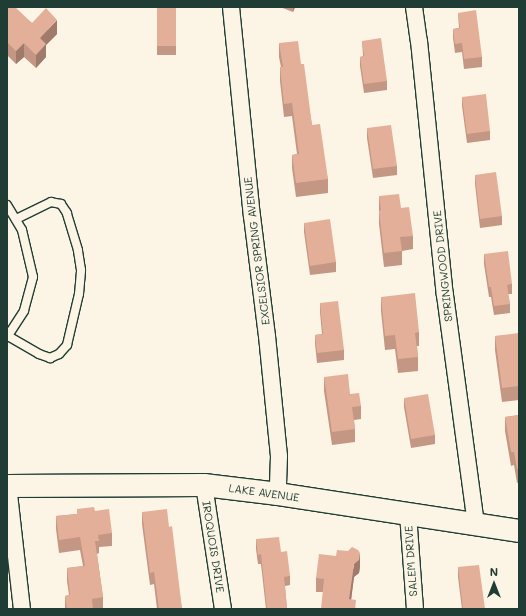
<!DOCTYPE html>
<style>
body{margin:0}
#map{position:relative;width:526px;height:616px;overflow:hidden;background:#fcf5e5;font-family:Mali,sans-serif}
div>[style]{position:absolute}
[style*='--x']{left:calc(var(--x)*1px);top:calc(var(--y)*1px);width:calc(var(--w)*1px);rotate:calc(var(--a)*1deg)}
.roads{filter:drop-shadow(1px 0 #1f3d34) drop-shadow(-1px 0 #1f3d34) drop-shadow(0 1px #1f3d34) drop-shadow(0 -1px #1f3d34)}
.lane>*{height:8px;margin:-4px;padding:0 4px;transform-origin:4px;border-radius:4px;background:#fcf5e5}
.street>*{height:16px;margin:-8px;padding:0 8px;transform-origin:8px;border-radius:8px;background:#fcf5e5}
.secondary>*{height:22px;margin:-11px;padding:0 11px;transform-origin:11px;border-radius:11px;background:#fcf5e5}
.wall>*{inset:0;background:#c49684}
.shaded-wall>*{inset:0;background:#a07a6b}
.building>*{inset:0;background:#e4af99}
span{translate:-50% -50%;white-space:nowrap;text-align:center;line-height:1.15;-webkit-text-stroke:3.5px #fcf5e5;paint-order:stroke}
.street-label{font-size:11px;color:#1f3d34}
.frame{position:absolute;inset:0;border:8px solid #1f3d34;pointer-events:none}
.north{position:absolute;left:474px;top:564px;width:40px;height:40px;-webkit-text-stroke:3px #fcf5e5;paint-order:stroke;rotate:0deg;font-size:11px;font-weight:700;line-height:16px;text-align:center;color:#1f3d34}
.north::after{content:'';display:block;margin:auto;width:14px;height:18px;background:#1f3d34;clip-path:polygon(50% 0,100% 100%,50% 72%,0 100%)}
</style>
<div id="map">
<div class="roads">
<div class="lane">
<div style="--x:7;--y:205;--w:29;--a:59"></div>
<div style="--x:22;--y:230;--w:48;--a:76.8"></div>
<div style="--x:33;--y:277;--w:35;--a:105"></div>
<div style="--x:24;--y:311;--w:31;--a:123"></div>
<div style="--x:8;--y:336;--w:36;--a:30"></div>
<div style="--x:39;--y:354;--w:12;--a:20"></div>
<div style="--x:50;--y:358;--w:10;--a:-24"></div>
<div style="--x:59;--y:354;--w:12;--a:-48"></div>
<div style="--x:67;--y:345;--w:52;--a:-76.8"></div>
<div style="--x:79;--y:294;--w:24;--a:-85"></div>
<div style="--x:81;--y:270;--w:20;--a:-99"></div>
<div style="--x:78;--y:250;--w:39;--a:-107"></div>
<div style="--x:67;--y:213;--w:11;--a:-124"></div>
<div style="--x:61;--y:204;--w:10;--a:-169"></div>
<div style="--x:51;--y:202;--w:39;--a:154"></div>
</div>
<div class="street">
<div style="--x:231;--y:7;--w:210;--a:84.3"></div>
<div style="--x:252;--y:216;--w:121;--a:82.9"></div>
<div style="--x:267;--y:336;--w:121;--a:84.3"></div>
<div style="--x:279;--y:456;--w:38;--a:92"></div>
<div style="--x:414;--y:7;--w:34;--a:82"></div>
<div style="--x:419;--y:41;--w:255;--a:84.2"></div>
<div style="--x:445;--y:295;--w:232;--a:82.3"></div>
<div style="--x:8;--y:485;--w:125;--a:83.6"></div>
<div style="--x:204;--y:485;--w:125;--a:81.3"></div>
<div style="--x:408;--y:514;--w:95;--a:85.8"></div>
</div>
<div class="secondary">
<div style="--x:7;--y:486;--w:197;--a:-0.3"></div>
<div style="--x:204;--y:485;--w:75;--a:6.9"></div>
<div style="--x:278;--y:494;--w:244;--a:8.7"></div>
</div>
</div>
<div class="wall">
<div style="clip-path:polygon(7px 7px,32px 23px,57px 34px,46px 45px,46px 57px,36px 68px,24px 57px,16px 64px,7px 55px)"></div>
<div style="clip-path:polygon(157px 7px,176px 7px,176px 55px,157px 55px)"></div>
<div style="clip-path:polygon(280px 7px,295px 7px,293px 12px)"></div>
<div style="clip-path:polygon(458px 13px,482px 57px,482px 67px,464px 69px,462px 52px,455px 53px,453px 38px,453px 29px,459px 28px)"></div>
<div style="clip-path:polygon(362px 41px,387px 81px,387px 90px,364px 93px,360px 66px,360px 57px,363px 56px)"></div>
<div style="clip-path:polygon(279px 43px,301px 64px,312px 125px,328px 179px,328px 193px,296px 197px,292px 168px,292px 155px,297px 154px,292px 116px,284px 117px,280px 81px,280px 67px,281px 67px,279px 57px)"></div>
<div style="clip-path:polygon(462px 97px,490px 131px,490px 140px,467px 143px,462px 106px)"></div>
<div style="clip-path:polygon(367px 128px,397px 166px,397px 175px,373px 178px,367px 138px)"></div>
<div style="clip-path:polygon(475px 175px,502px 216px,502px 225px,480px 228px,475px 184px)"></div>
<div style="clip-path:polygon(379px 196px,401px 208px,413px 236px,413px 249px,402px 251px,402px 265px,384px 267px,379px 224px)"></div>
<div style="clip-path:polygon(304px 223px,336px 262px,336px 272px,310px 275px,304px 232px)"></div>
<div style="clip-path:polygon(484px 254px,512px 284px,512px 294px,508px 294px,510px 304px,510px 313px,494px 315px,491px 297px,489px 297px,484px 264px)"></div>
<div style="clip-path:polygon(381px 297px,419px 332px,419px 346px,417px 346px,418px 357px,418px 371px,398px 373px,395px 349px,385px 350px,381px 311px)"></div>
<div style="clip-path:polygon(320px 303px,344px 350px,344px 360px,317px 363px,315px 344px,315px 335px,322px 334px,320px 312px)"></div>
<div style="clip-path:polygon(519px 335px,519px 400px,502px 402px,495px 350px,495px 336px)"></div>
<div style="clip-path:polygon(324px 377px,350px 394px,361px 406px,361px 419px,354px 420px,355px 429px,355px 442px,332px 445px,324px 391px)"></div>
<div style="clip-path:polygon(404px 398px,435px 435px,435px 444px,411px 448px,404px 407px)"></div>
<div style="clip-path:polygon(519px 415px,519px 482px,517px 483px,514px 465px,511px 466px,505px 431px,505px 417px)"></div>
<div style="clip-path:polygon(77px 509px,95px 511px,112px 533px,112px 546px,99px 547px,99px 553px,97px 554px,103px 597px,103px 609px,65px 609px,65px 596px,69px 595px,67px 581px,67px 568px,83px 566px,80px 550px,59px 553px,56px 529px,56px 516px,77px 514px)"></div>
<div style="clip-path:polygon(142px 512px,169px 527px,182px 609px,157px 609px,154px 584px,150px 585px,142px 524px)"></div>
<div style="clip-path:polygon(256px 539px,281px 552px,290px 576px,290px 585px,285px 586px,287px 609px,266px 609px,261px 564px,258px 564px,256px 549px)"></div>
<div style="clip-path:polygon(360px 567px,359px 573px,354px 577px,351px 599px,356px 609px,323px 592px,316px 592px,316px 578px)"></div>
<div style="clip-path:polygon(458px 567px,485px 609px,462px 609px,458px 577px)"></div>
</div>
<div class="shaded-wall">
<div style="clip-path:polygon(293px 7px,295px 7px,293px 12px)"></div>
<div style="clip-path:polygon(57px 20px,57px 34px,46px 45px,46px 57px,36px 68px,36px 55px,40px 38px)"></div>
<div style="clip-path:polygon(24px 43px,24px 57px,16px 64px,16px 51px)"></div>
<div style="clip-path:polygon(360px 553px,360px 567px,359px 573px,354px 577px,350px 609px,349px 599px,354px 564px)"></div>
</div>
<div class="building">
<div style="clip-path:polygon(7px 7px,15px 7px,32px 23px,46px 8px,57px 20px,40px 38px,46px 44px,36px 55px,24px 43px,16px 51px,7px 42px)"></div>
<div style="clip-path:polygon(157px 7px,176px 7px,176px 46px,157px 46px)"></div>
<div style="clip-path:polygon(476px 10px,482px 57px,464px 59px,462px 43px,455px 44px,453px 29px,460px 28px,458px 13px)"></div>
<div style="clip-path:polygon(381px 38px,387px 81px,364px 84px,360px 57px,364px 56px,362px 41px)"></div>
<div style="clip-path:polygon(298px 41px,301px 64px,304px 64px,312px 125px,320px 124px,328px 179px,296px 183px,292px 155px,299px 154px,292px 103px,284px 104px,280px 67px,283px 67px,279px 43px)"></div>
<div style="clip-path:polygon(486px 94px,490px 131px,467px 134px,462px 97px)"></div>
<div style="clip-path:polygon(391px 125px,397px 166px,373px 169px,367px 128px)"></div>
<div style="clip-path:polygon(496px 172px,502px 216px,480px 219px,475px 175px)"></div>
<div style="clip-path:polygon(399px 194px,401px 208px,409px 207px,413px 236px,400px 237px,402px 251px,384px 253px,379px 211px,381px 210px,379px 196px)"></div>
<div style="clip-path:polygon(330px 219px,336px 262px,310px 266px,304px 223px)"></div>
<div style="clip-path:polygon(508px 251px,512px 284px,507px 285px,510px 304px,494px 306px,491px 287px,489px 287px,484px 254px)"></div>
<div style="clip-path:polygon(415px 293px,419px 332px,415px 333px,418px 357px,398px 359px,395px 335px,385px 336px,381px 297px)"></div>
<div style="clip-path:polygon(338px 301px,344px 350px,317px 353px,315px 335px,323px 334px,320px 303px)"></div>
<div style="clip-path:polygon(519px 333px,519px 386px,502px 388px,495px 336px)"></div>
<div style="clip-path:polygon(348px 374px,350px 394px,359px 393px,361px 406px,352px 407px,355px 429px,332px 432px,324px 377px)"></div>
<div style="clip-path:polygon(428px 394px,435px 435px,411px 439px,404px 398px)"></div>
<div style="clip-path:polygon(519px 415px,519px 469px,517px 469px,514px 452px,511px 452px,505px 417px)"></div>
<div style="clip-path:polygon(94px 507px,95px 511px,109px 509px,112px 533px,98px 535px,99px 541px,95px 541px,103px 597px,92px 599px,93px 609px,67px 609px,65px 596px,70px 595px,67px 568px,85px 566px,80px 537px,59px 540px,56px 516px,77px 514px,77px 509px)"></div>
<div style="clip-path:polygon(167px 509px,169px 527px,172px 526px,182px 609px,159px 609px,154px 572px,150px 573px,142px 512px)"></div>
<div style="clip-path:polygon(279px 537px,281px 552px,287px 551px,290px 576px,284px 577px,287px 609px,267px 609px,261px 554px,258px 555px,256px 539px)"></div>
<div style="clip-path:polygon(352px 547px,358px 550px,360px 553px,359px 560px,354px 564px,349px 599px,356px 600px,355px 609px,321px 609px,324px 579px,316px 578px,319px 554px,336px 556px,337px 550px,348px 551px)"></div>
<div style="clip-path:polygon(479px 565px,485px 609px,463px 609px,458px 567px)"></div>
</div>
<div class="street-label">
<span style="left:257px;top:251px;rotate:-97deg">EXCELSIOR SPRING AVENUE</span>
<span style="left:443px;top:266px;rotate:-96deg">SPRINGWOOD DRIVE</span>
<span style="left:264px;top:493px;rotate:8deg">LAKE AVENUE</span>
<span style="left:213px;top:547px;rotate:81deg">IROQUOIS DRIVE</span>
<span style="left:411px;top:561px;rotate:-94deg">SALEM DRIVE</span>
</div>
<div class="frame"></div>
<div class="north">N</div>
</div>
